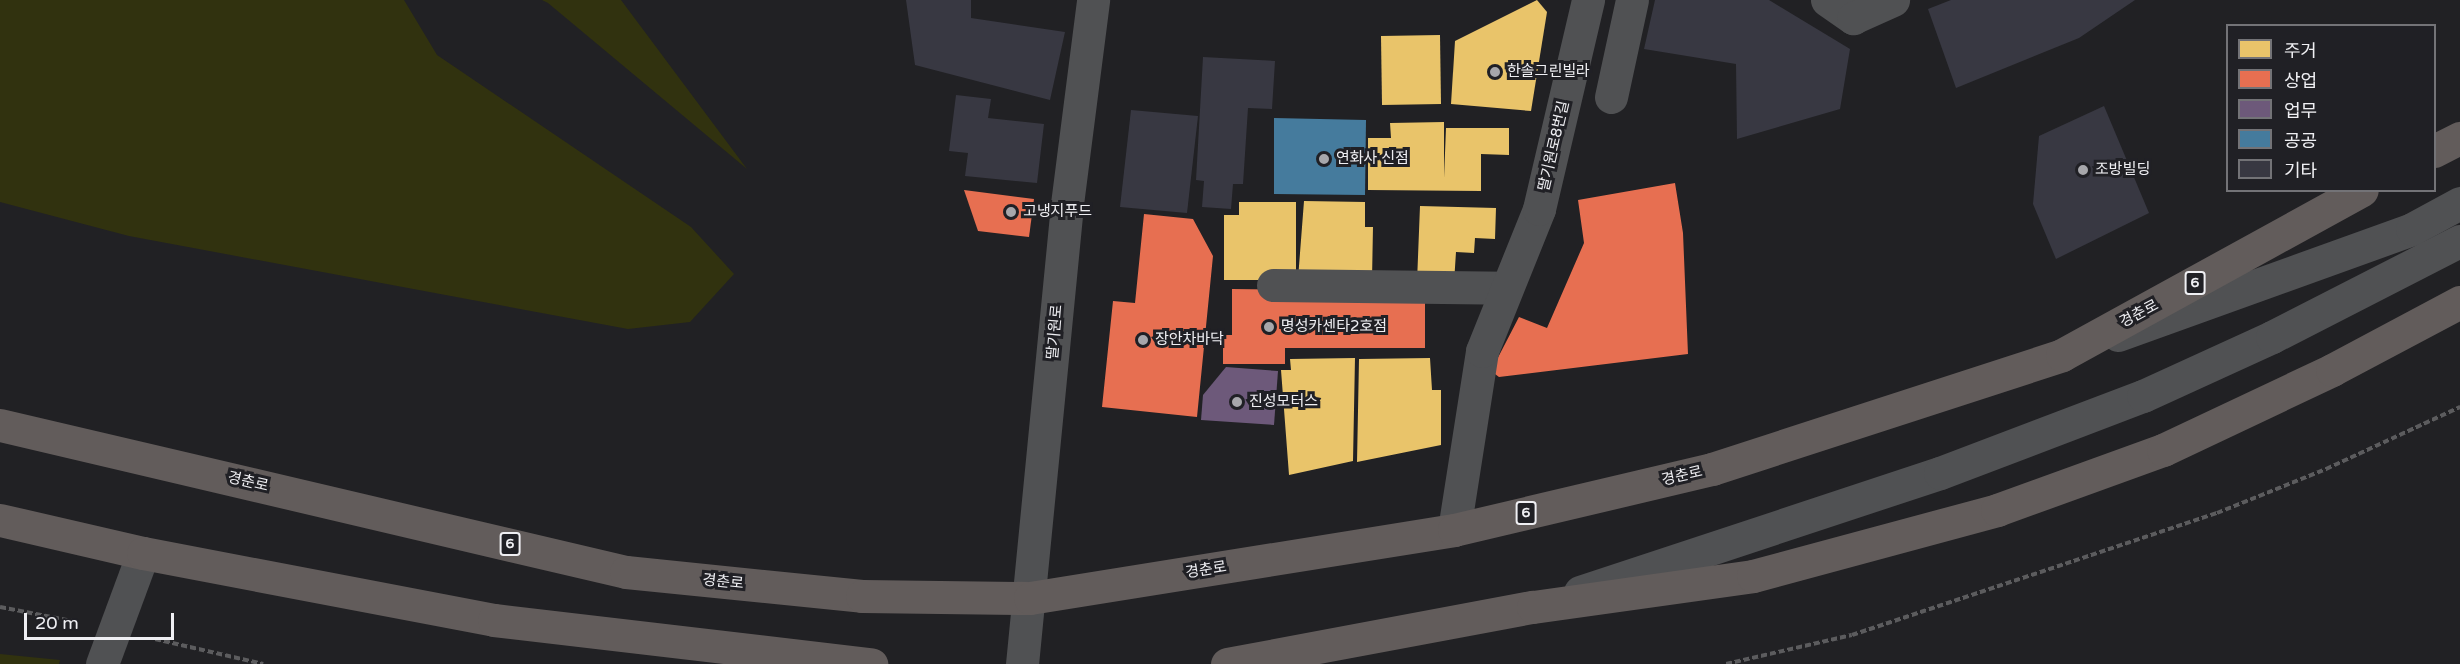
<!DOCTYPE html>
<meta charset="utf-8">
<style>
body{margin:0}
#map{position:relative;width:2460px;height:664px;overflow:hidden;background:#212124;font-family:"Varela Round","Noto Sans KR",sans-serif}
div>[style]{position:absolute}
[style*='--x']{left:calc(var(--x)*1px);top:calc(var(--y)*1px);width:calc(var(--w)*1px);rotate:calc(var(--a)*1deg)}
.green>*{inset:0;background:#31320f}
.homes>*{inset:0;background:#e9c46a}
.shops>*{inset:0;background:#e76f51}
.offices>*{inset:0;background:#6d597a}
.public>*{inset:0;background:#457b9d}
.building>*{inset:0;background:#383842}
.path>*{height:4px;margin-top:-2px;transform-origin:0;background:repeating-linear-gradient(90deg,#5c5c5e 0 6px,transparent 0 9px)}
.minor>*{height:33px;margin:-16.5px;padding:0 16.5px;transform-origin:16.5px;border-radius:16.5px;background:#505153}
.major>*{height:33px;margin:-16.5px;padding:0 16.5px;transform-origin:16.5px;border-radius:16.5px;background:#625c5b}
.dots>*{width:16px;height:16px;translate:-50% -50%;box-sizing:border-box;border:3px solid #202025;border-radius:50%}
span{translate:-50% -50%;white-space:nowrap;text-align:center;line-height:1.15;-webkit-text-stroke:6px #202025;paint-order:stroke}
.shield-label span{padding:2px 4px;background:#202025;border:2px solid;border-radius:4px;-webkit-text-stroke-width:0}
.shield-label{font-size:14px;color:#efeff3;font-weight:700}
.poi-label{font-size:15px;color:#efeff3}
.left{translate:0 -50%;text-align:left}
.street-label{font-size:15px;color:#efeff3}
.legend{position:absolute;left:2226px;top:24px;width:210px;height:168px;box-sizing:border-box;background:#202025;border:2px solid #737377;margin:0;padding:8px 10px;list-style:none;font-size:18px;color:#efeff3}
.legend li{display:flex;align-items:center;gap:12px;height:30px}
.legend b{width:30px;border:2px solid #737377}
.scale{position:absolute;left:24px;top:613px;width:150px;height:27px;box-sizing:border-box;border:3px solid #efeff3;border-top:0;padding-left:8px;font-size:18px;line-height:21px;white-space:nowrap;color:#efeff3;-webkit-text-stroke:4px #202025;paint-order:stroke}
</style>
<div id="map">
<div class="green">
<div style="clip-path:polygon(0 0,404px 0,437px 55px,691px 227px,734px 274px,690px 322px,628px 329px,129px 236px,0 202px)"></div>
<div style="clip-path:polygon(542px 0,621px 0,747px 169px,548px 3px)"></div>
<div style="clip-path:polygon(0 654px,60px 660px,59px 664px,0 664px)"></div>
</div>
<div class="homes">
<div style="clip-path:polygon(1537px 0,1547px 12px,1531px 111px,1451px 104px,1455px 41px)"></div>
<div style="clip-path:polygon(1440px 35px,1441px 104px,1382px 105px,1381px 36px)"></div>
<div style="clip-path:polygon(1444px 122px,1444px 178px,1446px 128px,1509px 128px,1509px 155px,1481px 154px,1481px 191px,1368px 190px,1368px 138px,1391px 138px,1390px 123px)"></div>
<div style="clip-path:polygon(1304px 201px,1365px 202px,1365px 227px,1373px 227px,1372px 280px,1298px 279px)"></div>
<div style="clip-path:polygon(1239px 202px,1296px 202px,1296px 273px,1264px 280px,1224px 280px,1224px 215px,1239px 215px)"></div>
<div style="clip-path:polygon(1420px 206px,1496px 208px,1495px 239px,1475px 238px,1474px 253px,1456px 252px,1454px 283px,1417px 282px)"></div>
<div style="clip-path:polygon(1355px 358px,1353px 461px,1289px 475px,1281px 370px,1291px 370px,1290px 359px)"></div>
<div style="clip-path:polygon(1430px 358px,1432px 390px,1441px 390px,1441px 445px,1357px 462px,1359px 359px)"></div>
</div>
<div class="shops">
<div style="clip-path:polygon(1675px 183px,1683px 233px,1688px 354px,1499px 377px,1491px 371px,1519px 317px,1547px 328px,1584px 243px,1578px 200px)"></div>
<div style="clip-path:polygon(964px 190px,1034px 199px,1029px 237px,978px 231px)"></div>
<div style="clip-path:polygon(1144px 214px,1193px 219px,1213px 256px,1197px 417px,1102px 407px,1113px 301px,1135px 303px)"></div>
<div style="clip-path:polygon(1232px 289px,1425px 291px,1425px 348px,1285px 348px,1285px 364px,1223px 364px,1223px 335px,1232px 335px)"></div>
</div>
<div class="offices">
<div style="clip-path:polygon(1226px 367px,1278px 371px,1274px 425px,1201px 420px,1203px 395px)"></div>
</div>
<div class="public">
<div style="clip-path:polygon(1274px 118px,1366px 120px,1365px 195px,1274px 194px)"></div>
</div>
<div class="building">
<div style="clip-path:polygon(906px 0,971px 0,971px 18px,1065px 32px,1050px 100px,915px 65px)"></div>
<div style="clip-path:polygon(1655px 0,1769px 0,1850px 49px,1840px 109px,1737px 139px,1736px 64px,1644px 49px)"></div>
<div style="clip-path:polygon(1951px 0,2135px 0,2079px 38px,1956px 88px,1928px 9px)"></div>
<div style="clip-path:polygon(1203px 57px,1275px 61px,1272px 109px,1248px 108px,1243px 184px,1233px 184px,1231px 209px,1202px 207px,1204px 181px,1196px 180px)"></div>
<div style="clip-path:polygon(956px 95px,991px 99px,988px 118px,1044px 124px,1037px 183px,965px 176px,968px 153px,949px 151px)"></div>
<div style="clip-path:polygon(2104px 106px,2149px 213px,2056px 259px,2033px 204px,2039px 136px)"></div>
<div style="clip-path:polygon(1131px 110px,1198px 116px,1187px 213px,1120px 207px)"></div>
</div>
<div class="path">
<div style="--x:0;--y:607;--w:73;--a:11"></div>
<div style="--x:155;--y:639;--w:111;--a:13"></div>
<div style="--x:1726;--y:664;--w:129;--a:-13"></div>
<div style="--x:1852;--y:635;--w:385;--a:-18.5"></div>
<div style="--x:2217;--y:513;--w:118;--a:-22"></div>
<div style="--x:2326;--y:469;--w:148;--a:-24.8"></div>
</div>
<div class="minor">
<div style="--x:1827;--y:0;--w:32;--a:35"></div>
<div style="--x:1853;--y:18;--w:44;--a:-24.2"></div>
<div style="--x:1611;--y:97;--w:99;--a:-77.8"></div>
<div style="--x:1273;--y:285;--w:233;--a:0.7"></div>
<div style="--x:2118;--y:335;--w:313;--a:-19.8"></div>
<div style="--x:2412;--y:229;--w:55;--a:-28.4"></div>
<div style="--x:1454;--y:530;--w:181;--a:-81.1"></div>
<div style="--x:1482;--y:351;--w:153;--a:-68.1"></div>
<div style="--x:1539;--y:209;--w:215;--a:-76.8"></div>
<div style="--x:1580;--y:592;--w:379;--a:-18.3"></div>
<div style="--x:1940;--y:473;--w:217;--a:-20.8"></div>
<div style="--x:2143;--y:396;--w:142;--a:-24.6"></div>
<div style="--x:2272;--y:337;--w:211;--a:-27.1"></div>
<div style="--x:102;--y:664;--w:118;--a:-69.7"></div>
<div style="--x:1022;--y:664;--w:462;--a:-84.4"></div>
<div style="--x:1067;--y:204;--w:206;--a:-82.7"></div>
</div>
<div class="major">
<div style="--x:2434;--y:151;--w:29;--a:-27"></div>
<div style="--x:0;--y:425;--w:643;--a:13.22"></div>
<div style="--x:626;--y:572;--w:237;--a:5.8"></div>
<div style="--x:862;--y:596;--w:168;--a:0.7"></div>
<div style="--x:1030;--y:598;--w:429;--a:-9.1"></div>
<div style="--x:1454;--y:530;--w:265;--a:-13.3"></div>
<div style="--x:1712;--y:469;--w:368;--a:-18"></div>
<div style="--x:2062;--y:355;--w:342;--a:-28.8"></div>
<div style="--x:0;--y:520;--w:147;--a:13"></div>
<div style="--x:143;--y:553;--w:357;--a:10.8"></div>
<div style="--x:494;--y:620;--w:380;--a:6.7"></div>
<div style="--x:1227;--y:664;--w:311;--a:-10.6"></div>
<div style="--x:1533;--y:607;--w:222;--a:-8"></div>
<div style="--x:1753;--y:576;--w:253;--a:-15.1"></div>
<div style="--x:1997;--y:510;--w:177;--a:-19.9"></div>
<div style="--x:2163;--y:450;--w:187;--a:-25.3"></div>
<div style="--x:2332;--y:370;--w:145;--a:-28"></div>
</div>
<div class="dots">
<div style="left:1495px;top:72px;background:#a7a7ab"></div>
<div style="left:1324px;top:159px;background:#a7a7ab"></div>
<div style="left:2083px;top:170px;background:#a7a7ab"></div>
<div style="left:1011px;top:212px;background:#a7a7ab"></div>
<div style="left:1269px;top:327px;background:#a7a7ab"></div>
<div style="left:1143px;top:340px;background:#a7a7ab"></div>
<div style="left:1237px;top:402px;background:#a7a7ab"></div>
</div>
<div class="shield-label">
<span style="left:2195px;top:283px">6</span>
<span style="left:1526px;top:513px">6</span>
<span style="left:510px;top:544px">6</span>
</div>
<div class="poi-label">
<span class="left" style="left:1507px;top:72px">한솔그린빌라</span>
<span class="left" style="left:1336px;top:159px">연화사 신점</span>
<span class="left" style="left:2095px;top:170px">조방빌딩</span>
<span class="left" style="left:1023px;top:212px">고냉지푸드</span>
<span class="left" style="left:1281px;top:327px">명성카센타2호점</span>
<span class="left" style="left:1155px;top:340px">장안차바닥</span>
<span class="left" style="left:1249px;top:402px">진성모터스</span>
</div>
<div class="street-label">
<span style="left:1554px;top:146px;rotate:-77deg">딸기원로8번길</span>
<span style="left:2139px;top:314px;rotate:-28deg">경춘로</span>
<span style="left:1055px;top:332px;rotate:-85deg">딸기원로</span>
<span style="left:1682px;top:476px;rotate:-13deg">경춘로</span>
<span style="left:248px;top:482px;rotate:13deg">경춘로</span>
<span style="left:1206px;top:570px;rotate:-9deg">경춘로</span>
<span style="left:723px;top:582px;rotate:6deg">경춘로</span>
</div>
<ul class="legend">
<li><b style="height:16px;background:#e9c46a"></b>주거</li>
<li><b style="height:16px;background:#e76f51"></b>상업</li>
<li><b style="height:16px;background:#6d597a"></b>업무</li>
<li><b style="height:16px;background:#457b9d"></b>공공</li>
<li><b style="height:16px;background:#383842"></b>기타</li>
</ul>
<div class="scale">20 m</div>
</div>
